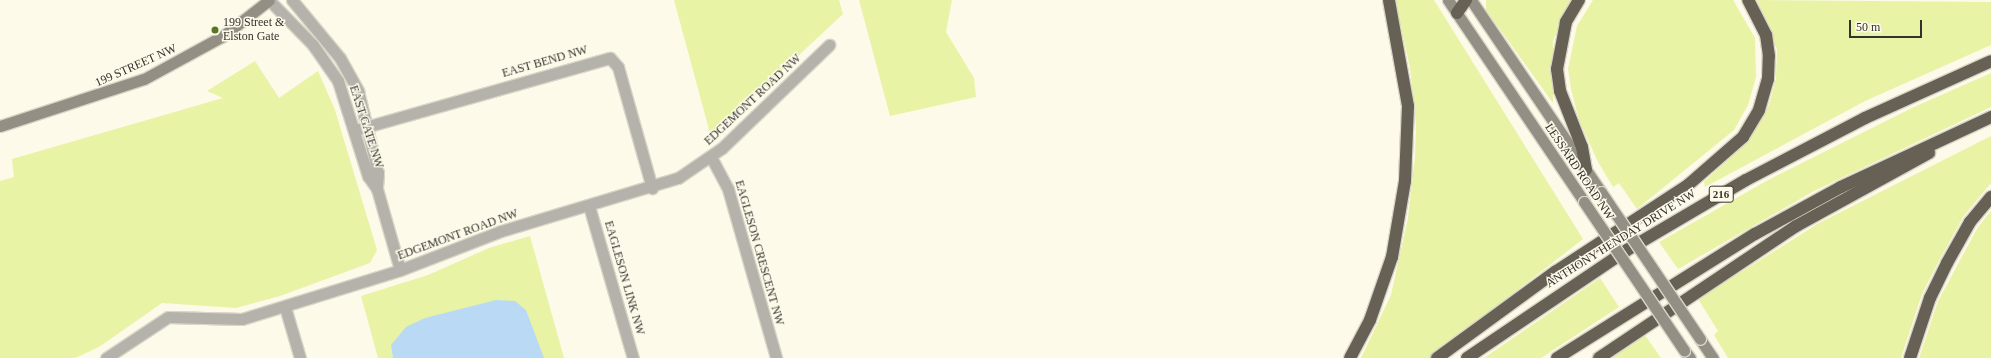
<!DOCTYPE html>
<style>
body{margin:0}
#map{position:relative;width:1991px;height:358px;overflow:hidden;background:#fdfaea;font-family:"Times New Roman",serif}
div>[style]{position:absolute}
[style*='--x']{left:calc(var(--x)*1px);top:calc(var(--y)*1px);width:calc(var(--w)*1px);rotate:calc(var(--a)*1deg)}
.green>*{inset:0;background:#e8f3a5}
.water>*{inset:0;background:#b9d9f5}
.roads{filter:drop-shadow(1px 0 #d9d6c8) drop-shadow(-1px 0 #d9d6c8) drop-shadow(0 1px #d9d6c8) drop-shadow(0 -1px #d9d6c8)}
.minor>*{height:11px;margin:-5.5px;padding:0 5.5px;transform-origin:5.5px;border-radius:5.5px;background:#b4b2ab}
.tertiary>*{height:11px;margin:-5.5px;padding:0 5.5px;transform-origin:5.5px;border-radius:5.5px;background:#b4b2ab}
.secondary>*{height:11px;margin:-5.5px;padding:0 5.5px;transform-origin:5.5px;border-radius:5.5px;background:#938f85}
.motorway>*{height:12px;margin:-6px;padding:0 6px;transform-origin:6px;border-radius:6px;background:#666154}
.bridges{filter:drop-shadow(1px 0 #d9d6c8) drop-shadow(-1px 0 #d9d6c8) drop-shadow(0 1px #d9d6c8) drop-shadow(0 -1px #d9d6c8)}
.secondary-bridge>*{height:11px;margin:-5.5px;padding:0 5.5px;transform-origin:5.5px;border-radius:5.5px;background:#938f85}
.dots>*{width:11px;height:11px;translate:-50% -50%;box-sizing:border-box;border:2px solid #fdfaea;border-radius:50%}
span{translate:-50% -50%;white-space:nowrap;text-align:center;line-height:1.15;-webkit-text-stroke:3px #fdfaea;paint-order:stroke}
.shield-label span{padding:1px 3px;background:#fdfaea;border:1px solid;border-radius:3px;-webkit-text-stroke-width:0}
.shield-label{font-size:11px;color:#34322c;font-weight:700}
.poi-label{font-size:12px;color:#34322c}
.left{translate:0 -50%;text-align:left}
.street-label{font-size:12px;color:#34322c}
.scale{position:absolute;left:1849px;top:20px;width:73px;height:18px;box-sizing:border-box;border:2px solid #34322c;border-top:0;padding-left:5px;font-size:12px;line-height:14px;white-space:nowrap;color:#34322c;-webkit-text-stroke:3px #fdfaea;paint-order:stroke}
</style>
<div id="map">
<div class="green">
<div style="clip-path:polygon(674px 0,839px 0,843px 14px,711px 137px)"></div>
<div style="clip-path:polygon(859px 0,952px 0,946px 32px,974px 78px,976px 97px,890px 116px)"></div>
<div style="clip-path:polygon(1395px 0,1434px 0,1583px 239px,1430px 358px,1361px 358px,1391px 295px,1408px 218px,1415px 156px,1416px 125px,1410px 68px)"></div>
<div style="clip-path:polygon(1486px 0,1571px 0,1553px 41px,1553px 103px,1486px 10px)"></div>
<div style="clip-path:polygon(1593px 0,1733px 0,1755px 38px,1756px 77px,1748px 105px,1734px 130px,1637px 209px,1619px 183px,1613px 187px,1597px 160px,1579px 120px,1571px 89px,1568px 69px,1577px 26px)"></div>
<div style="clip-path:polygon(1757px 0,1991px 2px,1991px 45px,1865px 101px,1705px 187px,1704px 182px,1744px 145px,1769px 105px,1776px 78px,1777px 50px)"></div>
<div style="clip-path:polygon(255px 61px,279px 98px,318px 71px,335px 110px,377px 250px,370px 263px,280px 296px,236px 308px,162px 303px,99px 347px,75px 358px,0 358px,0 181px,14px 177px,12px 159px,223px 98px,207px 91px)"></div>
<div style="clip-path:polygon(1991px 73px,1991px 107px,1814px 191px,1678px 269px,1659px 242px,1770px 179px,1914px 107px)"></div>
<div style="clip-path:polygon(1991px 136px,1991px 183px,1963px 217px,1940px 259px,1922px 294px,1901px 358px,1728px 358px,1714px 335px,1718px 331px,1698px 299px,1819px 223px)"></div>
<div style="clip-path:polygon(1991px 211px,1991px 358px,1919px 358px,1938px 301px,1978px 227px)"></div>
<div style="clip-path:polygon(530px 236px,564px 358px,378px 358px,361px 296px,428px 275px,489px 248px)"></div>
<div style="clip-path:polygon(1600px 278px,1619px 307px,1541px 358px,1484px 358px)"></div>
<div style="clip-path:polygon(1642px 331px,1661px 358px,1606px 358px)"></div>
</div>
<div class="water">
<div style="clip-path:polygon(496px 300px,515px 301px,526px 310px,544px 358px,393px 358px,391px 345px,406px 327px,425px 318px)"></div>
</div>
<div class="roads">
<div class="minor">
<div style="--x:355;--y:130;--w:265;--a:-15.8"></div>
<div style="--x:610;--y:58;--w:12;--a:48"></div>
<div style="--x:618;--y:67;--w:126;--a:74.3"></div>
<div style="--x:711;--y:157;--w:36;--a:62"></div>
<div style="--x:728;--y:189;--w:176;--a:74.1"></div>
<div style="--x:589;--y:206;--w:158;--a:73.9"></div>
<div style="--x:285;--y:307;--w:53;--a:73.6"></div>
<div style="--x:106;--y:358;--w:74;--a:-33.5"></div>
<div style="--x:168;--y:317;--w:74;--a:1.5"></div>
<div style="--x:242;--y:319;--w:165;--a:-17.2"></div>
</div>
<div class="tertiary">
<div style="--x:269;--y:0;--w:63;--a:45.6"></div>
<div style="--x:313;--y:45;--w:44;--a:55.2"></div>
<div style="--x:338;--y:81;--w:100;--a:72.5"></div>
<div style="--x:368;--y:176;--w:16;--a:55"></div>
<div style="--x:292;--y:0;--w:75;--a:50.4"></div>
<div style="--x:340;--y:58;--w:38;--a:61"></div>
<div style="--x:358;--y:91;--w:84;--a:76.3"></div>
<div style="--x:378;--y:173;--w:16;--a:94"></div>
<div style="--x:377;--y:189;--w:84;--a:74.1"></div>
<div style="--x:400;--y:270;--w:108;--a:-21.1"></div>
<div style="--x:501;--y:231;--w:185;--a:-16.7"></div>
<div style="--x:678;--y:178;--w:53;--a:-34.3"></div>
<div style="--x:722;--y:148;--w:149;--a:-43.9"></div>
</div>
<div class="secondary">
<div style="--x:1448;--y:0;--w:244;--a:56"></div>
<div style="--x:1471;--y:0;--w:232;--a:55.9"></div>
<div style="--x:0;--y:126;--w:151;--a:-18.1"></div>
<div style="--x:144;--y:79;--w:90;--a:-28.6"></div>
<div style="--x:223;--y:36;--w:58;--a:-38"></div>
<div style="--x:1700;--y:339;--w:23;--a:56"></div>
<div style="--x:1684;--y:350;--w:10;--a:53"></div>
</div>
<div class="motorway">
<div style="--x:1579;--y:0;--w:26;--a:121"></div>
<div style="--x:1566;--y:22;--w:48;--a:100.8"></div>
<div style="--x:1557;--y:69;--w:22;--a:82"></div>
<div style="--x:1560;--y:91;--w:60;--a:68.6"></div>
<div style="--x:1582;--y:147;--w:23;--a:80"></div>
<div style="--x:1457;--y:13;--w:16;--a:-55"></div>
<div style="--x:1350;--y:358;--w:43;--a:-62.2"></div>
<div style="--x:1370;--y:320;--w:67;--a:-70.8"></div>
<div style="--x:1392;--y:257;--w:77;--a:-80.3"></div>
<div style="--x:1405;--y:181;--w:75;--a:-87.7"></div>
<div style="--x:1408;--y:106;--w:108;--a:-100.2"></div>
<div style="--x:1437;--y:358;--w:146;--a:-36.1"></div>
<div style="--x:1555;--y:272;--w:159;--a:-33.2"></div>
<div style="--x:1688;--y:185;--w:73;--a:-41.1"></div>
<div style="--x:1743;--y:137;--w:31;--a:-59"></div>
<div style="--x:1759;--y:110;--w:32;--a:-74"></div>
<div style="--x:1768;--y:79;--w:23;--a:-88"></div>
<div style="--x:1769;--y:56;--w:21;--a:-98"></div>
<div style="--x:1766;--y:35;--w:39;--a:-117"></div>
<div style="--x:1467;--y:358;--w:193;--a:-34"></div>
<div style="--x:1627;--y:250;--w:138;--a:-30.5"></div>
<div style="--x:1746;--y:180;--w:134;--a:-27.5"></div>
<div style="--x:1865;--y:118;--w:138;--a:-24.3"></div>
<div style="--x:1557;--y:358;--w:234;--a:-32.1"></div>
<div style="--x:1755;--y:234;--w:98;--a:-28.7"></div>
<div style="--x:1841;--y:187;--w:166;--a:-25"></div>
<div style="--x:1599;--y:358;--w:237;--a:-33.8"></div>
<div style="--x:1796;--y:226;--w:152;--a:-28.8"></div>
<div style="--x:1910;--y:358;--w:63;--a:-71.6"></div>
<div style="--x:1930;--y:298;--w:39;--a:-64"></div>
<div style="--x:1947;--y:263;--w:47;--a:-60.7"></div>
<div style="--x:1970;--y:222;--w:33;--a:-50"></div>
</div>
</div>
<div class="bridges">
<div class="secondary-bridge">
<div style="--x:1601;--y:192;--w:177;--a:56"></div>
<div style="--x:1584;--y:202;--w:179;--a:56"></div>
</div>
</div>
<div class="dots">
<div style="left:215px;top:30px;background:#597529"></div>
</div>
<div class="shield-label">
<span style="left:1721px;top:194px">216</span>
</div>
<div class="poi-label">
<span class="left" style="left:223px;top:30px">199 Street &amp;<br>Elston Gate</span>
</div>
<div class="street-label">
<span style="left:545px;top:62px;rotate:-16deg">EAST BEND NW</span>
<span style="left:136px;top:66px;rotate:-24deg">199 STREET NW</span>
<span style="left:753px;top:100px;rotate:-43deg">EDGEMONT ROAD NW</span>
<span style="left:366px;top:127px;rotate:72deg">EAST GATE NW</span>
<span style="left:1579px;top:172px;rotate:56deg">LESSARD ROAD NW</span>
<span style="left:458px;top:235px;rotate:-20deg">EDGEMONT ROAD NW</span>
<span style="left:1621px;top:239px;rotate:-32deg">ANTHONY HENDAY DRIVE NW</span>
<span style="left:759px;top:253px;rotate:74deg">EAGLESON CRESCENT NW</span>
<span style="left:624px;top:278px;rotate:74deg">EAGLESON LINK NW</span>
</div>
<div class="scale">50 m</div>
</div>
